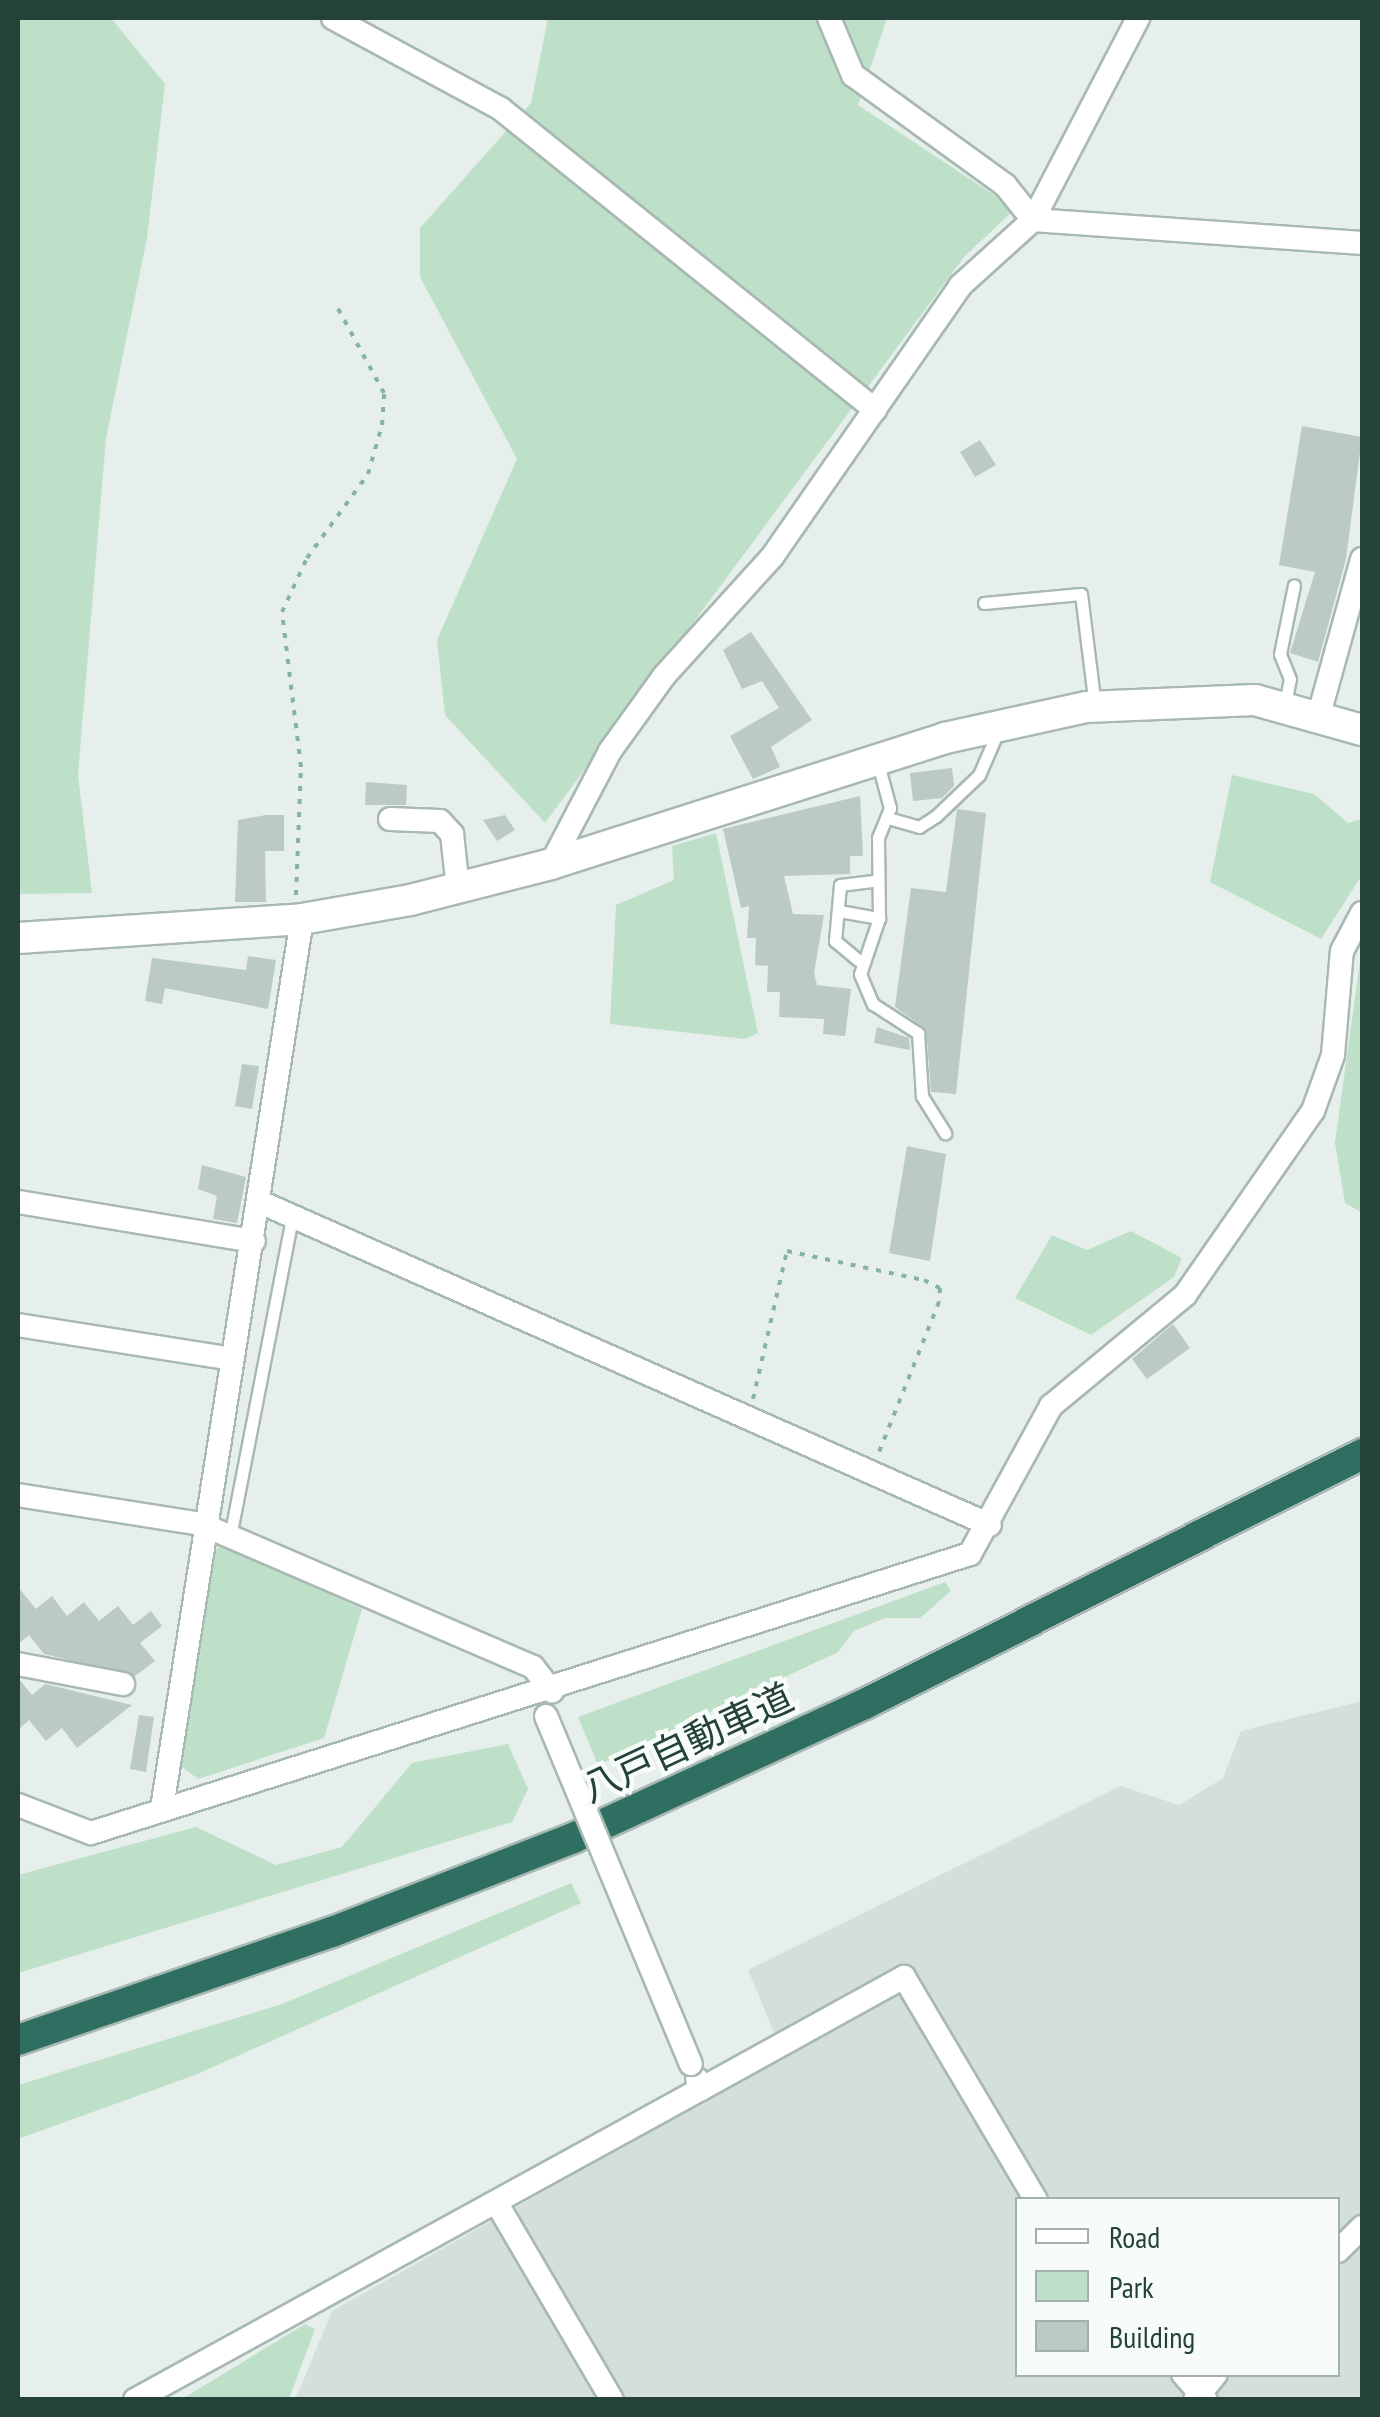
<!DOCTYPE html>
<meta charset="utf-8">
<style>
body{margin:0}
#map{position:relative;width:1380px;height:2417px;overflow:hidden;background:#e6efeb;font-family:"PT Sans Narrow","Noto Sans JP",sans-serif}
div>[style]{position:absolute}
[style*='--x']{left:calc(var(--x)*1px);top:calc(var(--y)*1px);width:calc(var(--w)*1px);rotate:calc(var(--a)*1deg)}
.built>*{inset:0;background:#d4dfda}
.green>*{inset:0;background:#bfe0c8}
.building>*{inset:0;background:#bbcac4}
.path>*{height:4px;margin-top:-2px;transform-origin:0;background:repeating-linear-gradient(90deg,#86b3a5 0 5px,transparent 0 13px)}
.roads{filter:drop-shadow(2px 0 #a8b8b2) drop-shadow(-2px 0 #a8b8b2) drop-shadow(0 2px #a8b8b2) drop-shadow(0 -2px #a8b8b2)}
.lane>*{height:11px;margin:-5.5px;padding:0 5.5px;transform-origin:5.5px;border-radius:5.5px;background:#fff}
.street>*{height:22px;margin:-11px;padding:0 11px;transform-origin:11px;border-radius:11px;background:#fff}
.secondary>*{height:30px;margin:-15px;padding:0 15px;transform-origin:15px;border-radius:15px;background:#fff}
.highway>*{height:30px;margin:-15px;padding:0 15px;transform-origin:15px;border-radius:15px;background:#2f6f62}
.bridges{filter:drop-shadow(2px 0 #a8b8b2) drop-shadow(-2px 0 #a8b8b2) drop-shadow(0 2px #a8b8b2) drop-shadow(0 -2px #a8b8b2)}
.street-bridge>*{height:22px;margin:-11px;padding:0 11px;transform-origin:11px;border-radius:11px;background:#fff}
span{translate:-50% -50%;white-space:nowrap;text-align:center;line-height:1.15;-webkit-text-stroke:9px #f7fbf9;paint-order:stroke}
.street-label{font-size:38px;color:#24423a}
.frame{position:absolute;inset:0;border:20px solid #24423a;pointer-events:none}
.legend{position:absolute;left:1015px;top:2197px;width:325px;height:180px;box-sizing:border-box;background:#f7fbf9;border:2px solid #a3b1ad;margin:0;padding:12px 18px;list-style:none;font-size:30px;color:#24423a}
.legend li{display:flex;align-items:center;gap:20px;height:50px}
.legend b{width:50px;border:2px solid #a3b1ad}
</style>
<div id="map">
<div class="built">
<div style="clip-path:polygon(evenodd,1362px 1701px,1362px 2399px,295px 2400px,332px 2311px,784px 2056px,748px 1970px,1121px 1786px,1179px 1805px,1223px 1778px,1241px 1731px,1362px 1701px,1018px 2200px,1338px 2200px,1338px 2374px,1018px 2374px,1018px 2200px)"></div>
</div>
<div class="green">
<div style="clip-path:polygon(18px 18px,111px 18px,165px 84px,147px 238px,106px 438px,78px 775px,92px 893px,18px 894px)"></div>
<div style="clip-path:polygon(548px 18px,887px 18px,858px 105px,1015px 209px,964px 257px,545px 823px,445px 715px,437px 640px,517px 459px,420px 277px,420px 228px,531px 103px)"></div>
<div style="clip-path:polygon(1232px 775px,1314px 794px,1348px 823px,1362px 819px,1362px 875px,1321px 939px,1210px 882px)"></div>
<div style="clip-path:polygon(716px 833px,758px 1033px,745px 1039px,610px 1024px,616px 905px,674px 880px,672px 846px)"></div>
<div style="clip-path:polygon(1362px 947px,1362px 1213px,1345px 1203px,1335px 1143px)"></div>
<div style="clip-path:polygon(1131px 1231px,1182px 1258px,1174px 1277px,1091px 1335px,1015px 1298px,1052px 1235px,1087px 1250px)"></div>
<div style="clip-path:polygon(223px 1545px,362px 1609px,324px 1738px,198px 1779px,181px 1766px,212px 1552px)"></div>
<div style="clip-path:polygon(945px 1582px,951px 1591px,920px 1618px,885px 1618px,854px 1631px,838px 1652px,598px 1765px,578px 1717px)"></div>
<div style="clip-path:polygon(508px 1744px,528px 1789px,512px 1822px,18px 1973px,18px 1875px,196px 1827px,276px 1865px,342px 1847px,412px 1763px)"></div>
<div style="clip-path:polygon(571px 1883px,581px 1903px,195px 2075px,18px 2139px,18px 2085px,282px 2004px)"></div>
<div style="clip-path:polygon(305px 2324px,315px 2329px,289px 2399px,182px 2399px)"></div>
</div>
<div class="building">
<div style="clip-path:polygon(1302px 426px,1362px 437px,1346px 559px,1318px 662px,1290px 653px,1315px 572px,1279px 565px)"></div>
<div style="clip-path:polygon(980px 440px,996px 465px,975px 477px,960px 452px)"></div>
<div style="clip-path:polygon(751px 632px,812px 720px,771px 747px,780px 767px,753px 779px,730px 736px,779px 708px,762px 681px,742px 689px,723px 650px)"></div>
<div style="clip-path:polygon(952px 768px,954px 786px,942px 798px,913px 801px,910px 773px)"></div>
<div style="clip-path:polygon(366px 782px,407px 785px,406px 805px,365px 805px)"></div>
<div style="clip-path:polygon(860px 796px,863px 856px,850px 856px,850px 874px,784px 876px,793px 914px,824px 915px,814px 973px,817px 985px,851px 989px,845px 1036px,823px 1034px,824px 1019px,779px 1017px,780px 992px,767px 992px,768px 966px,755px 965px,756px 938px,747px 938px,749px 906px,741px 908px,723px 829px)"></div>
<div style="clip-path:polygon(957px 809px,986px 813px,956px 1094px,931px 1092px,926px 1029px,895px 1007px,911px 888px,946px 892px)"></div>
<div style="clip-path:polygon(266px 815px,284px 815px,284px 851px,265px 851px,266px 902px,235px 902px,238px 820px)"></div>
<div style="clip-path:polygon(505px 815px,515px 830px,497px 841px,483px 820px)"></div>
<div style="clip-path:polygon(248px 956px,276px 960px,268px 1009px,165px 988px,162px 1004px,145px 1001px,152px 958px,246px 970px)"></div>
<div style="clip-path:polygon(877px 1027px,909px 1038px,910px 1050px,874px 1043px)"></div>
<div style="clip-path:polygon(242px 1064px,259px 1066px,252px 1109px,235px 1106px)"></div>
<div style="clip-path:polygon(907px 1146px,946px 1154px,930px 1261px,889px 1253px)"></div>
<div style="clip-path:polygon(202px 1165px,246px 1177px,237px 1223px,213px 1219px,217px 1196px,198px 1189px)"></div>
<div style="clip-path:polygon(1173px 1324px,1190px 1348px,1147px 1379px,1132px 1359px)"></div>
<div style="clip-path:polygon(18px 1587px,36px 1609px,52px 1596px,67px 1616px,84px 1602px,99px 1621px,118px 1606px,133px 1625px,151px 1611px,162px 1626px,140px 1643px,155px 1661px,135px 1676px,44px 1654px,29px 1635px,18px 1644px)"></div>
<div style="clip-path:polygon(19px 1679px,32px 1695px,45px 1684px,132px 1705px,77px 1748px,62px 1728px,46px 1741px,29px 1720px,18px 1730px)"></div>
<div style="clip-path:polygon(139px 1715px,154px 1717px,146px 1772px,130px 1769px)"></div>
</div>
<div class="path">
<div style="--x:296;--y:895;--w:128;--a:-87.8"></div>
<div style="--x:301;--y:767;--w:156;--a:-97"></div>
<div style="--x:282;--y:612;--w:60;--a:-65.2"></div>
<div style="--x:307;--y:558;--w:104;--a:-54"></div>
<div style="--x:368;--y:474;--w:51;--a:-74.1"></div>
<div style="--x:382;--y:425;--w:32;--a:-86"></div>
<div style="--x:384;--y:393;--w:102;--a:-118.6"></div>
<div style="--x:753;--y:1399;--w:152;--a:-77.1"></div>
<div style="--x:787;--y:1251;--w:140;--a:12"></div>
<div style="--x:924;--y:1280;--w:18;--a:27"></div>
<div style="--x:940;--y:1288;--w:14;--a:94"></div>
<div style="--x:939;--y:1302;--w:162;--a:111.8"></div>
</div>
<div class="roads">
<div class="lane">
<div style="--x:984;--y:603;--w:97;--a:-5.3"></div>
<div style="--x:1081;--y:594;--w:113;--a:82.9"></div>
<div style="--x:1285;--y:704;--w:25;--a:-79"></div>
<div style="--x:1290;--y:679;--w:27;--a:-112"></div>
<div style="--x:1280;--y:654;--w:70;--a:-78.5"></div>
<div style="--x:877;--y:760;--w:50;--a:74.8"></div>
<div style="--x:890;--y:808;--w:31;--a:112"></div>
<div style="--x:878;--y:837;--w:81;--a:89.3"></div>
<div style="--x:879;--y:918;--w:59;--a:108.7"></div>
<div style="--x:860;--y:974;--w:33;--a:67"></div>
<div style="--x:873;--y:1004;--w:54;--a:32.8"></div>
<div style="--x:918;--y:1033;--w:63;--a:86.4"></div>
<div style="--x:922;--y:1096;--w:44;--a:58.1"></div>
<div style="--x:888;--y:818;--w:32;--a:16"></div>
<div style="--x:919;--y:827;--w:20;--a:-33"></div>
<div style="--x:936;--y:816;--w:59;--a:-43.6"></div>
<div style="--x:979;--y:775;--w:48;--a:-66.6"></div>
<div style="--x:839;--y:911;--w:41;--a:9.9"></div>
<div style="--x:858;--y:960;--w:30;--a:-140"></div>
<div style="--x:835;--y:941;--w:56;--a:-84.9"></div>
<div style="--x:840;--y:885;--w:38;--a:-7"></div>
<div style="--x:230;--y:1537;--w:325;--a:-79"></div>
</div>
<div class="street">
<div style="--x:333;--y:18;--w:191;--a:28.4"></div>
<div style="--x:501;--y:109;--w:480;--a:38.8"></div>
<div style="--x:829;--y:18;--w:62;--a:67.2"></div>
<div style="--x:853;--y:75;--w:188;--a:35.9"></div>
<div style="--x:1005;--y:185;--w:45;--a:51.3"></div>
<div style="--x:1033;--y:220;--w:330;--a:4"></div>
<div style="--x:1318;--y:718;--w:165;--a:-74.5"></div>
<div style="--x:390;--y:819;--w:50;--a:2.3"></div>
<div style="--x:440;--y:821;--w:18;--a:47"></div>
<div style="--x:452;--y:834;--w:54;--a:83.7"></div>
<div style="--x:551;--y:864;--w:127;--a:-62.4"></div>
<div style="--x:610;--y:751;--w:92;--a:-54.2"></div>
<div style="--x:664;--y:676;--w:161;--a:-47.8"></div>
<div style="--x:772;--y:557;--w:330;--a:-55.2"></div>
<div style="--x:960;--y:286;--w:98;--a:-42.1"></div>
<div style="--x:1033;--y:220;--w:228;--a:-62.5"></div>
<div style="--x:18;--y:1202;--w:239;--a:9.4"></div>
<div style="--x:260;--y:1202;--w:798;--a:23.87"></div>
<div style="--x:18;--y:1325;--w:217;--a:9"></div>
<div style="--x:18;--y:1495;--w:185;--a:9"></div>
<div style="--x:201;--y:1524;--w:361;--a:23.3"></div>
<div style="--x:533;--y:1667;--w:31;--a:52"></div>
<div style="--x:18;--y:1664;--w:107;--a:10.8"></div>
<div style="--x:18;--y:1805;--w:78;--a:21"></div>
<div style="--x:91;--y:1833;--w:922;--a:-17.61"></div>
<div style="--x:970;--y:1554;--w:169;--a:-61.3"></div>
<div style="--x:1051;--y:1406;--w:174;--a:-39.6"></div>
<div style="--x:1185;--y:1295;--w:224;--a:-55.2"></div>
<div style="--x:1313;--y:1111;--w:59;--a:-70.3"></div>
<div style="--x:1333;--y:1055;--w:104;--a:-85.1"></div>
<div style="--x:1342;--y:951;--w:43;--a:-62.2"></div>
<div style="--x:162;--y:1808;--w:900;--a:-81.05"></div>
<div style="--x:697;--y:2079;--w:11;--a:68"></div>
<div style="--x:701;--y:2089;--w:232;--a:-28.9"></div>
<div style="--x:904;--y:1977;--w:259;--a:59.4"></div>
<div style="--x:496;--y:2202;--w:229;--a:59.6"></div>
<div style="--x:1338;--y:2251;--w:34;--a:-45"></div>
<div style="--x:1183;--y:2374;--w:35;--a:49"></div>
<div style="--x:135;--y:2400;--w:646;--a:-28.79"></div>
<div style="--x:1195;--y:2400;--w:33;--a:-51"></div>
</div>
<div class="secondary">
<div style="--x:18;--y:938;--w:285;--a:-3.8"></div>
<div style="--x:302;--y:919;--w:110;--a:-10"></div>
<div style="--x:410;--y:900;--w:146;--a:-14.3"></div>
<div style="--x:551;--y:864;--w:414;--a:-17.7"></div>
<div style="--x:945;--y:738;--w:144;--a:-12.4"></div>
<div style="--x:1086;--y:707;--w:169;--a:-2.4"></div>
<div style="--x:1255;--y:700;--w:111;--a:15.7"></div>
</div>
<div class="highway">
<div style="--x:18;--y:2040;--w:332;--a:-19"></div>
<div style="--x:332;--y:1932;--w:259;--a:-21.3"></div>
<div style="--x:573;--y:1838;--w:321;--a:-24.7"></div>
<div style="--x:865;--y:1704;--w:556;--a:-26.7"></div>
</div>
</div>
<div class="bridges">
<div class="street-bridge">
<div style="--x:546;--y:1716;--w:377;--a:67.4"></div>
</div>
</div>
<div class="street-label">
<span style="left:687px;top:1742px;rotate:-25deg">八戸自動車道</span>
</div>
<div class="frame"></div>
<ul class="legend">
<li><b style="height:12px;background:#fff"></b>Road</li>
<li><b style="height:28px;background:#bfe0c8"></b>Park</li>
<li><b style="height:28px;background:#bbcac4"></b>Building</li>
</ul>
</div>
